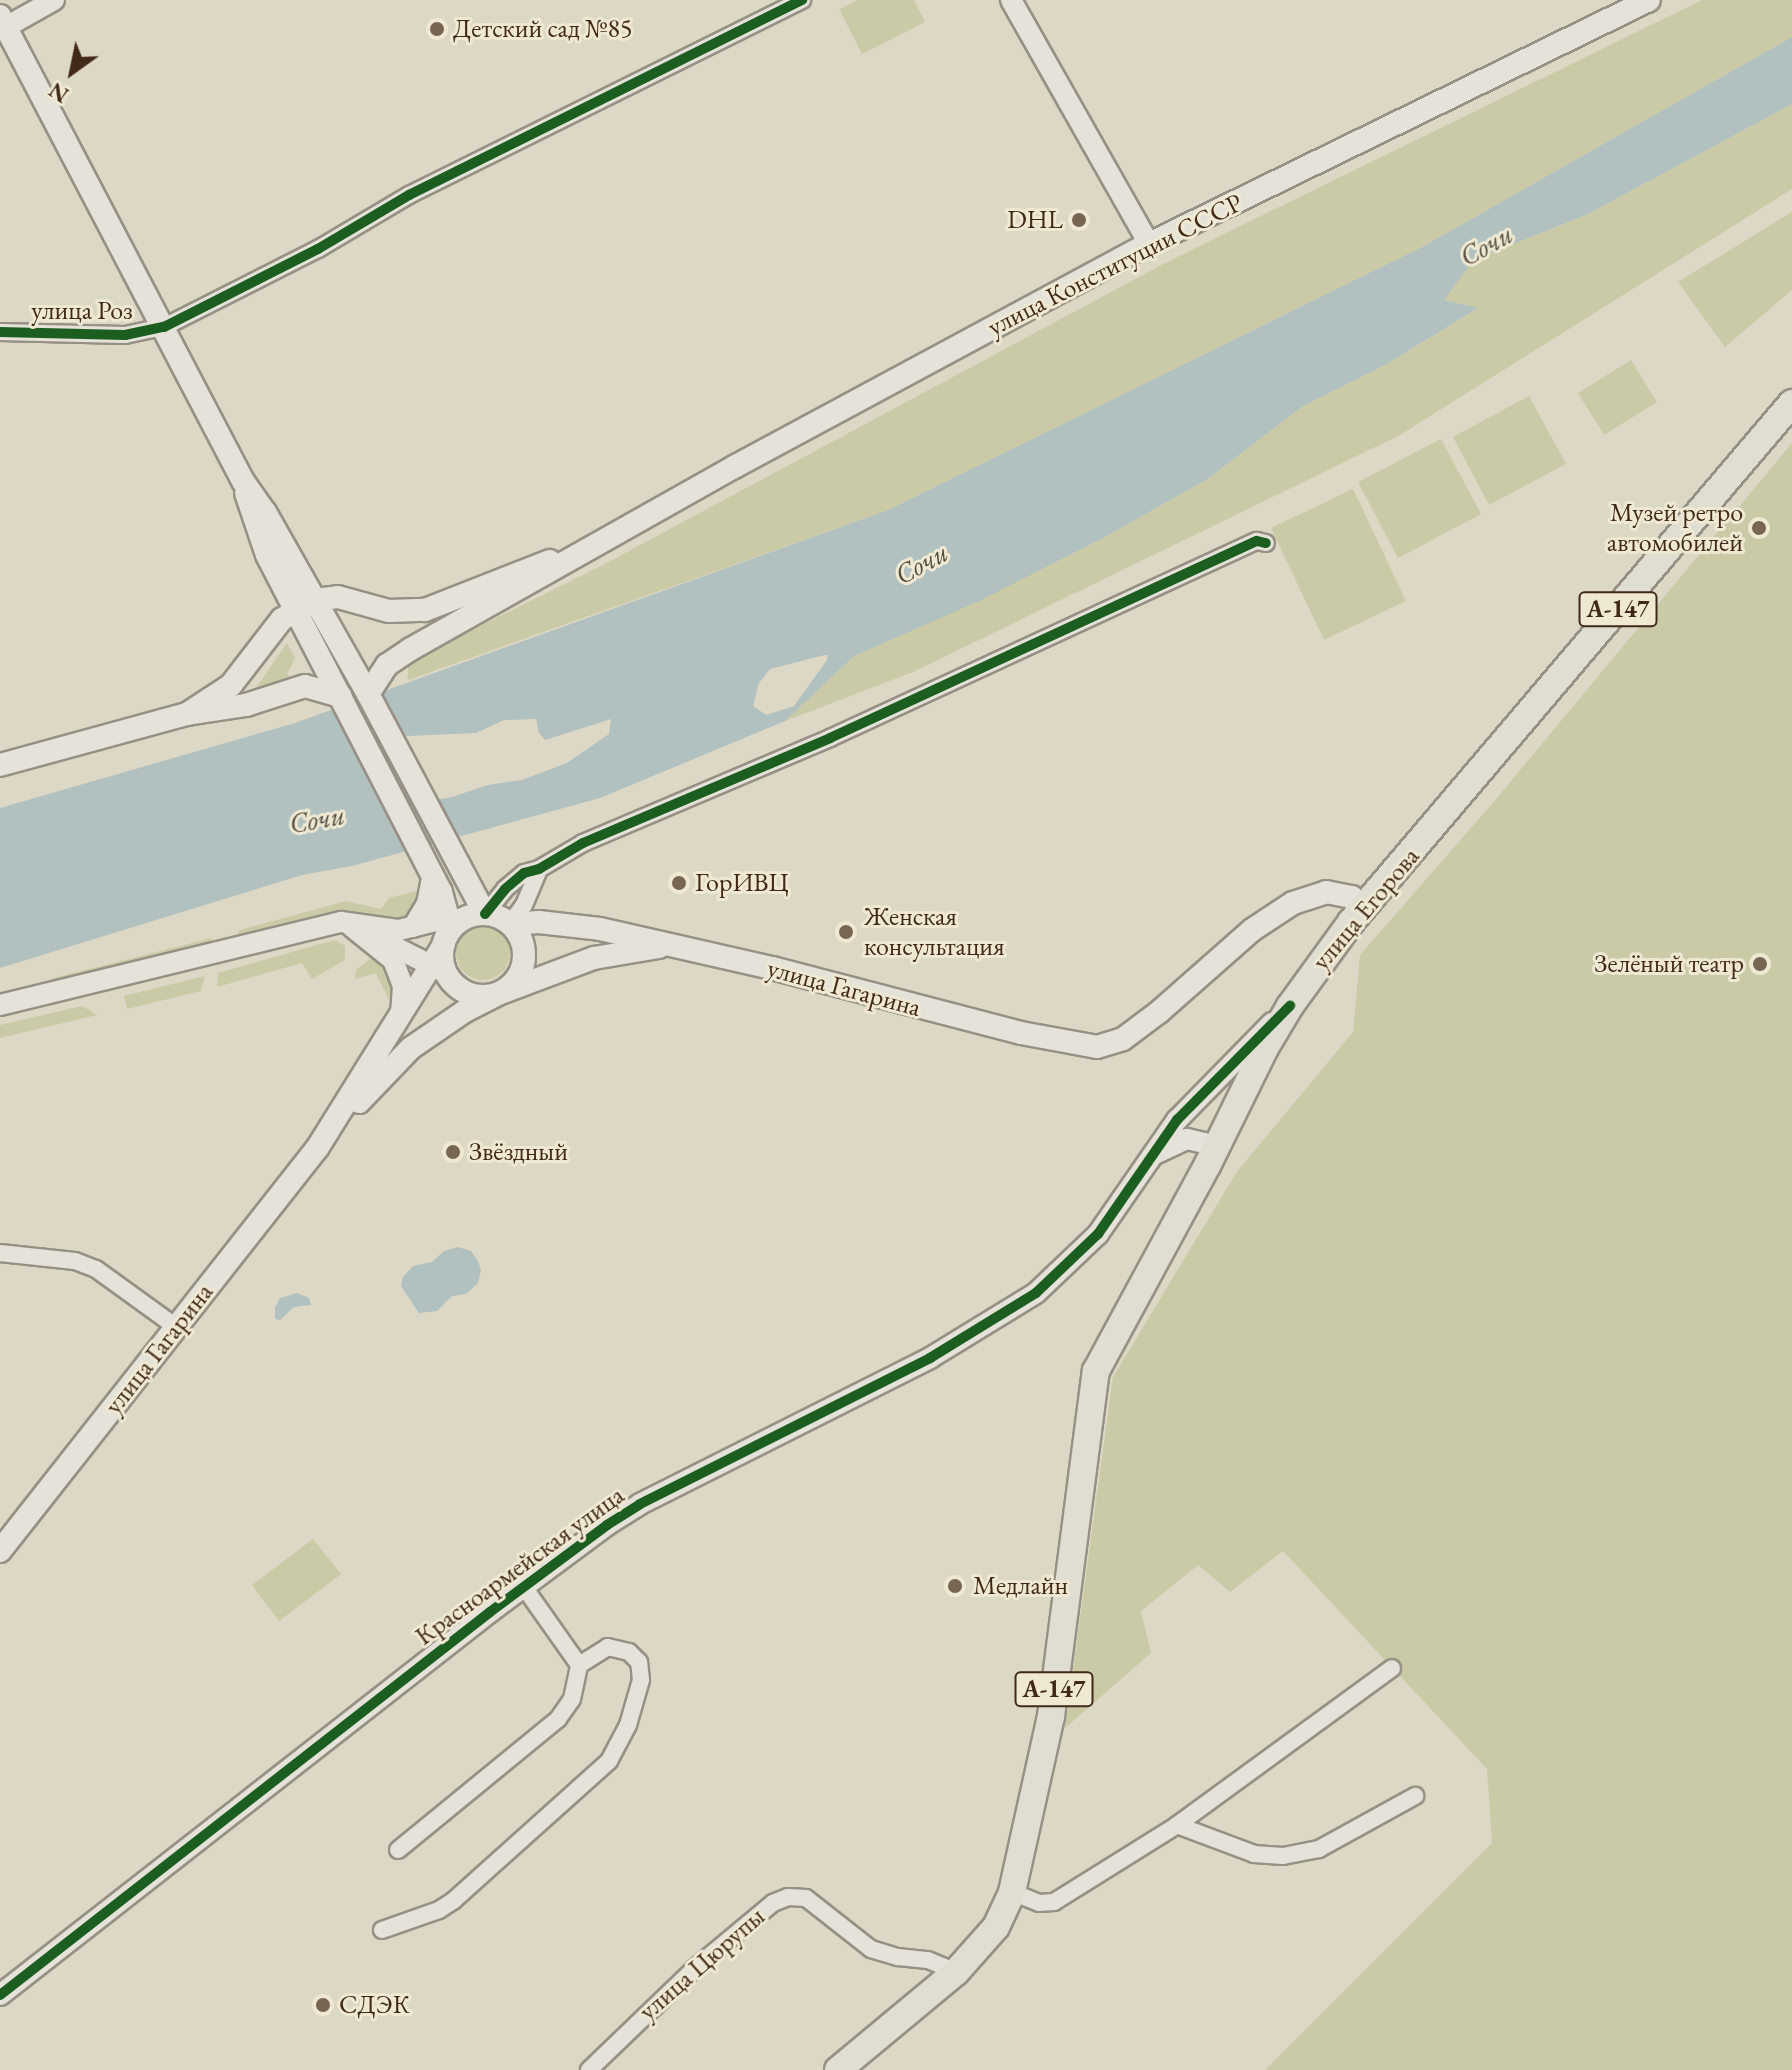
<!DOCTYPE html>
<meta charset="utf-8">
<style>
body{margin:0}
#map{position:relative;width:1792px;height:2070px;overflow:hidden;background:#ddd7c5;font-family:"EB Garamond",serif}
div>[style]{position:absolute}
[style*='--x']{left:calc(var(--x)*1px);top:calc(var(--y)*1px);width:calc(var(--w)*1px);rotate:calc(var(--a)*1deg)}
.green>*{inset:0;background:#cacaa6}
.round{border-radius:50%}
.water>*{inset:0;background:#b0c1bf}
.roads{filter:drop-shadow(2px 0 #979084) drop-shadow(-2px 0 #979084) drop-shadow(0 2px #979084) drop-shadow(0 -2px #979084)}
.minor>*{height:16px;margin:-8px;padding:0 8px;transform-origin:8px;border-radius:8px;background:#e5e2d9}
.tertiary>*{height:20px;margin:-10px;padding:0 10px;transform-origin:10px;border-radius:10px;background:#e5e2d9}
.secondary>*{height:22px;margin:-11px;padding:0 11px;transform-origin:11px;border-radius:11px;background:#e5e2d9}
.secondary>.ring{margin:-11px;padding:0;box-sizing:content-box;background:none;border:22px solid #e5e2d9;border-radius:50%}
.primary>*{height:26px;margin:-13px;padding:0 13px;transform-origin:13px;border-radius:13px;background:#e0ddd2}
.cycleway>*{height:10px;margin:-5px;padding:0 5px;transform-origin:5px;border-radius:5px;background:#1b5e20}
.dots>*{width:22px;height:22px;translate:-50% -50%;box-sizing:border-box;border:4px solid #efe9d3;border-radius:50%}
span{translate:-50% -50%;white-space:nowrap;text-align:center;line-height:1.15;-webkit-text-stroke:6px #efe9d3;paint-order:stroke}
.shield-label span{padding:2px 6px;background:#efe9d3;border:2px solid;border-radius:6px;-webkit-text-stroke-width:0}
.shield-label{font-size:24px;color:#412919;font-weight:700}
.poi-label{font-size:26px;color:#412919}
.left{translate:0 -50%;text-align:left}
.right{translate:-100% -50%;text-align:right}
.street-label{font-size:26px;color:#412919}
.water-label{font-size:28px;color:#584d42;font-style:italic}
.north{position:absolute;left:32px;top:32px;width:80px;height:80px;-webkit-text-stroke:6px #efe9d3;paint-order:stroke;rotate:213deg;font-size:22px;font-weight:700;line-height:32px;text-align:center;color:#412919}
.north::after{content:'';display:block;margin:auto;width:28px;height:36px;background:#412919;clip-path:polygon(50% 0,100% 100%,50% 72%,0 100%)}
</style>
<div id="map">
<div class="green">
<div style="clip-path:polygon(858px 0,914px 0,925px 22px,862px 54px,839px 9px)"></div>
<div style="clip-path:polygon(1702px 0,1792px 0,1792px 37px,1422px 247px,888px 510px,408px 680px,408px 666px,412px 660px,601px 566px,1167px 262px)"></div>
<div style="clip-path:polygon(1792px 104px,1792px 189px,1400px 435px,913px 672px,785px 721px,854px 656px,977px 601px,1103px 538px,1206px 480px,1303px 406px,1387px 364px,1477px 309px,1443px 300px,1473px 260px,1586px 215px)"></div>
<div style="clip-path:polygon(1792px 212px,1792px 290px,1725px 347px,1678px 282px)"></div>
<div style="clip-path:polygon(1631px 360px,1657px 402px,1604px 435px,1578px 393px)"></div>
<div style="clip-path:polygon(1529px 396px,1566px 464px,1489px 505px,1453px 437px)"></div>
<div style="clip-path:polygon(1441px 439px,1481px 514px,1398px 558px,1358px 482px)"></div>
<div style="clip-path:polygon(1792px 443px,1792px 2070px,1265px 2070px,1492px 1843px,1487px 1769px,1283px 1551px,1230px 1592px,1198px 1565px,1141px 1611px,1151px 1653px,1065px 1728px,1113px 1377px,1236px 1173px,1353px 1032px,1360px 955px,1491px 805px)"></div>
<div style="clip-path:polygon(1353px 489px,1406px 601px,1324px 640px,1271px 528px)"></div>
<div style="clip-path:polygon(287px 643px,295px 658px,287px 674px,296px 682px,250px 697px)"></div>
<div style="clip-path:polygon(417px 891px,426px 894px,417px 917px,376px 925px,234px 941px,240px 930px,346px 901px,381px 909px,389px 898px)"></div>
<div class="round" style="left:456px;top:926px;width:54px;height:54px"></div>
<div style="clip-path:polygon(212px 938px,209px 947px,55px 986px,53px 978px)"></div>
<div style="clip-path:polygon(335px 940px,345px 946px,345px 960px,312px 979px,302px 963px,217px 987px,218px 973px)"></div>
<div style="clip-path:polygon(371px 958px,392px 975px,399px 990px,393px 1008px,376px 973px,355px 979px,356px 970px)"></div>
<div style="clip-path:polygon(205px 976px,201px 991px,127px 1009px,124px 996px)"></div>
<div style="clip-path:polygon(82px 1006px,97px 1015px,0 1038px,0 1025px)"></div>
<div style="clip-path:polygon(313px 1539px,341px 1574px,279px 1621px,252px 1585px)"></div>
</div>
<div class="water">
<div style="clip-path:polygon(evenodd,1792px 37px,1792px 104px,1586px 215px,1473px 260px,1444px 300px,1478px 308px,1387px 364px,1303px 406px,1206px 480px,1103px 538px,977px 602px,854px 656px,785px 721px,600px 798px,352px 866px,302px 875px,0 968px,0 808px,295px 723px,888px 510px,1422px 247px,1792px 37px,825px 655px,828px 655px,827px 660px,794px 706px,766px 715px,753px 706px,759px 683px,770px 669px,825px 655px,1792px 37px,536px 719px,539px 733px,545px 740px,611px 719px,609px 734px,567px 763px,522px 780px,488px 785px,452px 797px,430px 801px,400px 791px,384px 769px,384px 737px,476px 733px,504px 720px,536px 719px)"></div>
<div style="clip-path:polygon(458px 1247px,471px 1251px,478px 1261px,481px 1270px,478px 1283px,466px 1294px,452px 1296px,437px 1311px,419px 1313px,401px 1286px,403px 1277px,413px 1266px,432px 1262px,444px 1251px)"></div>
<div style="clip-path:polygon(297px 1293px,309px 1298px,311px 1305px,294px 1307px,280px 1320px,275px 1319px,275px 1308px,280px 1298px)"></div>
</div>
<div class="roads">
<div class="minor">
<div style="--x:0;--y:332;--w:125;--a:1.4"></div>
<div style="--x:125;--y:335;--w:40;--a:-12"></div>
<div style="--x:164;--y:327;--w:173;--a:-26.9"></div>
<div style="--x:318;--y:249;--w:106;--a:-30.7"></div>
<div style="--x:409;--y:195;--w:439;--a:-26.4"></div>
<div style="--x:485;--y:914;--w:32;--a:-51"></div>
<div style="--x:505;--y:889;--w:25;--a:-40"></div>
<div style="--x:524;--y:873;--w:16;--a:-15"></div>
<div style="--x:539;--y:869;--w:51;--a:-30.6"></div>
<div style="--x:583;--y:843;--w:268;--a:-23"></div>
<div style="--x:830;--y:738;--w:470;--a:-24.8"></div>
<div style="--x:1257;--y:541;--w:9;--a:13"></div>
<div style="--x:448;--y:918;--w:22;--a:-5"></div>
<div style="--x:510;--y:924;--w:24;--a:-54"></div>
<div style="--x:524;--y:905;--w:39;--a:-67"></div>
<div style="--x:0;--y:1253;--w:75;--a:6.1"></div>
<div style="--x:75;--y:1261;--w:22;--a:21"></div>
<div style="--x:96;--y:1269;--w:99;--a:35.9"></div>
<div style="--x:1177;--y:1825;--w:266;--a:-36.1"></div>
<div style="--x:398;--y:1850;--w:207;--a:-39.3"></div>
<div style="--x:558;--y:1719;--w:24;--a:-55"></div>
<div style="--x:572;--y:1699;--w:35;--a:-78"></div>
<div style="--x:579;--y:1665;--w:95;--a:-125.2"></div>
<div style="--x:1012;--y:1892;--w:29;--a:22"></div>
<div style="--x:1039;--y:1903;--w:15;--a:-4"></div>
<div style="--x:1054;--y:1902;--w:145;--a:-32"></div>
<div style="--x:1177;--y:1825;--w:82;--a:20.6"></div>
<div style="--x:1254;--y:1854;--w:29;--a:4"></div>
<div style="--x:1283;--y:1856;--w:37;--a:-11"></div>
<div style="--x:1319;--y:1849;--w:110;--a:-28.9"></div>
<div style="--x:382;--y:1930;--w:60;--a:-19.3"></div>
<div style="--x:439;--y:1910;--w:17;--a:-33"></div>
<div style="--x:453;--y:1901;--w:210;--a:-41.9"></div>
<div style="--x:609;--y:1761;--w:41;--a:-62.2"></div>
<div style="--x:628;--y:1725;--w:47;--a:-73.9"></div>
<div style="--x:641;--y:1680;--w:18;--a:-96"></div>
<div style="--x:639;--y:1662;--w:14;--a:-135"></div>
<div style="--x:629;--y:1652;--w:22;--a:-167"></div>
<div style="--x:608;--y:1647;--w:34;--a:148"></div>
<div style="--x:589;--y:2070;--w:147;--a:-43.9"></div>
<div style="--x:695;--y:1968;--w:102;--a:-39.8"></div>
<div style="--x:773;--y:1903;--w:16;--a:-22"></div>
<div style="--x:788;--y:1897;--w:18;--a:3"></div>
<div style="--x:806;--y:1898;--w:83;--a:38.1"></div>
<div style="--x:871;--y:1949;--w:28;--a:17"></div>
<div style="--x:898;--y:1957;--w:30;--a:6"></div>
<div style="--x:928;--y:1960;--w:30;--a:23"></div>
</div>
<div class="tertiary">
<div style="--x:1011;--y:0;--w:280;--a:60.5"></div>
<div style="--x:6;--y:27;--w:55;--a:-29.4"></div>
<div style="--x:352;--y:927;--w:53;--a:38.8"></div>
<div style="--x:393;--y:960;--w:28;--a:69"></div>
<div style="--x:403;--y:986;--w:27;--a:94"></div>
<div style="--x:413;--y:927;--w:27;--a:-59"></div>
<div style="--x:427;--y:904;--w:25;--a:-79"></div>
<div style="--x:381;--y:940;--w:73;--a:26.9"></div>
<div style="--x:0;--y:1005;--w:351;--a:-13.7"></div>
<div style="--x:341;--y:922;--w:59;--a:7.9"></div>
<div style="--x:399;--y:930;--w:50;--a:-13.8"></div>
<div style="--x:1157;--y:1153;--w:33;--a:-25"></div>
<div style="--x:1187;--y:1139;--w:31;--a:13"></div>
<div style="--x:0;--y:1995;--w:622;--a:-38.01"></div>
<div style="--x:490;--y:1612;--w:146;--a:-36.6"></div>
<div style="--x:607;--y:1525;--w:39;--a:-32"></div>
<div style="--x:640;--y:1504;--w:325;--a:-26.7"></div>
<div style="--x:930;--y:1358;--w:124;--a:-31.5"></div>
<div style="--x:1036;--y:1293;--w:86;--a:-43.6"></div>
<div style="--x:1098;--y:1234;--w:139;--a:-55.3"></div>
<div style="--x:1177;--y:1120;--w:136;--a:-45.6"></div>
</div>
<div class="secondary">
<div style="--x:0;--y:16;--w:525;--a:62.41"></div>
<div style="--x:243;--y:481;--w:38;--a:55"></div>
<div style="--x:265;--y:512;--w:209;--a:60.5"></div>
<div style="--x:368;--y:694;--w:249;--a:62"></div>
<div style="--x:246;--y:493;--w:65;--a:71.3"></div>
<div style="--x:267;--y:555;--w:379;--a:62.7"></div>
<div style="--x:441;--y:892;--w:27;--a:75"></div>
<div style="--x:448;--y:918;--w:17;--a:93"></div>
<div style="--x:368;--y:694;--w:35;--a:-57"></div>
<div style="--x:387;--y:665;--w:29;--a:-34"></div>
<div style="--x:411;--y:649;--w:371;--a:-29.4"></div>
<div style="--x:734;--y:467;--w:471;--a:-28.3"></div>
<div style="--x:1149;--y:244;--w:556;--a:-26.01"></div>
<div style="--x:187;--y:714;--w:53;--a:-33.4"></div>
<div style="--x:231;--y:685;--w:83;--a:-52.3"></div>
<div style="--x:282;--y:619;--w:38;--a:-30"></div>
<div style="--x:315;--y:600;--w:23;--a:-7"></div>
<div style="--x:338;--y:597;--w:53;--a:15.4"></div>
<div style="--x:389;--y:611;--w:36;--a:-2"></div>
<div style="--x:425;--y:610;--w:134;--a:-21.4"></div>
<div style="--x:0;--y:765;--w:194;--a:-15.3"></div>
<div style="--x:187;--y:714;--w:60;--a:-8.7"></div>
<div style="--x:246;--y:705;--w:62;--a:-17.9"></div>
<div style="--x:305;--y:686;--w:37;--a:16"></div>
<div class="ring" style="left:442px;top:914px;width:60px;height:60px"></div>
<div style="--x:510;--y:924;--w:29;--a:-4"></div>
<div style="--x:539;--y:922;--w:61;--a:6.5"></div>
<div style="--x:600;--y:929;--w:176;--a:12.8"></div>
<div style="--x:772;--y:968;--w:257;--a:14.6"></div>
<div style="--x:1021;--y:1033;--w:77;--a:10.4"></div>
<div style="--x:1097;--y:1047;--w:27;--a:-17"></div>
<div style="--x:1123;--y:1039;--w:45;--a:-36.9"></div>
<div style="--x:1159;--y:1012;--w:124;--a:-41.4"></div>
<div style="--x:1252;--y:930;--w:49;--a:-33.4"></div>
<div style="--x:1293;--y:903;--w:35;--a:-18"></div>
<div style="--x:1326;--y:892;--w:26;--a:11"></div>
<div style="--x:1352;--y:897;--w:16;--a:40"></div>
<div style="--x:359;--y:1102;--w:75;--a:-46.1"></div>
<div style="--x:411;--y:1048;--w:65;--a:-34.4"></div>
<div style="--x:465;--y:1011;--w:37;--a:-27"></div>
<div style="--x:498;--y:994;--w:103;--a:-20.6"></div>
<div style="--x:594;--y:958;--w:66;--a:-9.6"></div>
<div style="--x:0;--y:1551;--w:514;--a:-51.79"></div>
<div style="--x:318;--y:1147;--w:237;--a:-58.1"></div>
</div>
<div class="primary">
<div style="--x:838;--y:2070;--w:153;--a:-39.7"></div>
<div style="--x:956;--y:1972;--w:60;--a:-48.4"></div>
<div style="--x:996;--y:1927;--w:38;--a:-65"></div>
<div style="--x:1012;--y:1892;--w:180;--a:-77.5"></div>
<div style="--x:1051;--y:1716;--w:348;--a:-82.6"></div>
<div style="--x:1096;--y:1371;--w:233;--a:-61.6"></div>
<div style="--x:1207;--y:1166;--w:129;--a:-63.8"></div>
<div style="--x:1264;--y:1050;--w:51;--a:-59.4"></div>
<div style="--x:1290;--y:1006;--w:104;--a:-54"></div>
<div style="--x:1351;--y:922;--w:681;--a:-49.65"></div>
</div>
</div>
<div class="cycleway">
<div style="--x:0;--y:332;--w:125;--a:1.4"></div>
<div style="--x:125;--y:335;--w:40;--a:-12"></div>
<div style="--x:164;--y:327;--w:173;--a:-26.9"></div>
<div style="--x:318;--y:249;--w:106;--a:-30.7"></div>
<div style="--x:409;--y:195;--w:439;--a:-26.4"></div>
<div style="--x:485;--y:914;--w:32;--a:-51"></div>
<div style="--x:505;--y:889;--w:25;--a:-40"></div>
<div style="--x:524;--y:873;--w:16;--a:-15"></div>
<div style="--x:539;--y:869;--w:51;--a:-30.6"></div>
<div style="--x:583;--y:843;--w:268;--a:-23"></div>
<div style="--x:830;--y:738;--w:470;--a:-24.8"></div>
<div style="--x:1257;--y:541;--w:9;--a:13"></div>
<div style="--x:0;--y:1995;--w:622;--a:-38.01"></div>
<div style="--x:490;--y:1612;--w:146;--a:-36.6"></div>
<div style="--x:607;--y:1525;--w:39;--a:-32"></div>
<div style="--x:640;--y:1504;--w:325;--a:-26.7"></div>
<div style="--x:930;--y:1358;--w:124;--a:-31.5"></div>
<div style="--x:1036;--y:1293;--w:86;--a:-43.6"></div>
<div style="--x:1098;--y:1234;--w:139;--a:-55.3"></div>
<div style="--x:1177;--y:1120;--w:161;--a:-45.3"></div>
</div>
<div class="dots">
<div style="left:437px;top:29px;background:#786655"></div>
<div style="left:1079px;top:220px;background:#786655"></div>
<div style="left:1759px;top:528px;background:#786655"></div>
<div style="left:679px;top:883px;background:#786655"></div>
<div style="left:846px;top:932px;background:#786655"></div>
<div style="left:1760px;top:964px;background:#786655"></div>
<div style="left:453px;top:1152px;background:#786655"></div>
<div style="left:955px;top:1586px;background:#786655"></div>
<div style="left:323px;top:2005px;background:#786655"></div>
</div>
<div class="shield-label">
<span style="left:1618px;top:609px">А-147</span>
<span style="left:1054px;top:1689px">А-147</span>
</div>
<div class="poi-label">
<span class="left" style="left:453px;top:29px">Детский сад №85</span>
<span class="right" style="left:1063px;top:220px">DHL</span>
<span class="right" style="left:1743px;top:528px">Музей ретро<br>автомобилей</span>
<span class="left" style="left:695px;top:883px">ГорИВЦ</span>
<span class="left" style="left:864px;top:932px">Женская<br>консультация</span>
<span class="right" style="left:1744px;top:964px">Зелёный театр</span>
<span class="left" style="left:469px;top:1152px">Звёздный</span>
<span class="left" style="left:973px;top:1586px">Медлайн</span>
<span class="left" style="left:339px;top:2005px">СДЭК</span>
</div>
<div class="street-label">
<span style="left:1115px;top:265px;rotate:-27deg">улица Конституции СССР</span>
<span style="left:82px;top:311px">улица Роз</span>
<span style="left:1366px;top:909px;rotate:-50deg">улица Егорова</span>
<span style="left:844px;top:988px;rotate:15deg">улица Гагарина</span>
<span style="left:159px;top:1349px;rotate:-52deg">улица Гагарина</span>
<span style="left:520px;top:1566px;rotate:-36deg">Красноармейская улица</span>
<span style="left:702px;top:1964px;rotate:-41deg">улица Цюрупы</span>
</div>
<div class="water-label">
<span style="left:1486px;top:245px;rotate:-29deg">Сочи</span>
<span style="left:921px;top:563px;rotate:-29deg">Сочи</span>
<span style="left:317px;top:819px;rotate:-10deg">Сочи</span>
</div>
<div class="north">N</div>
</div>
